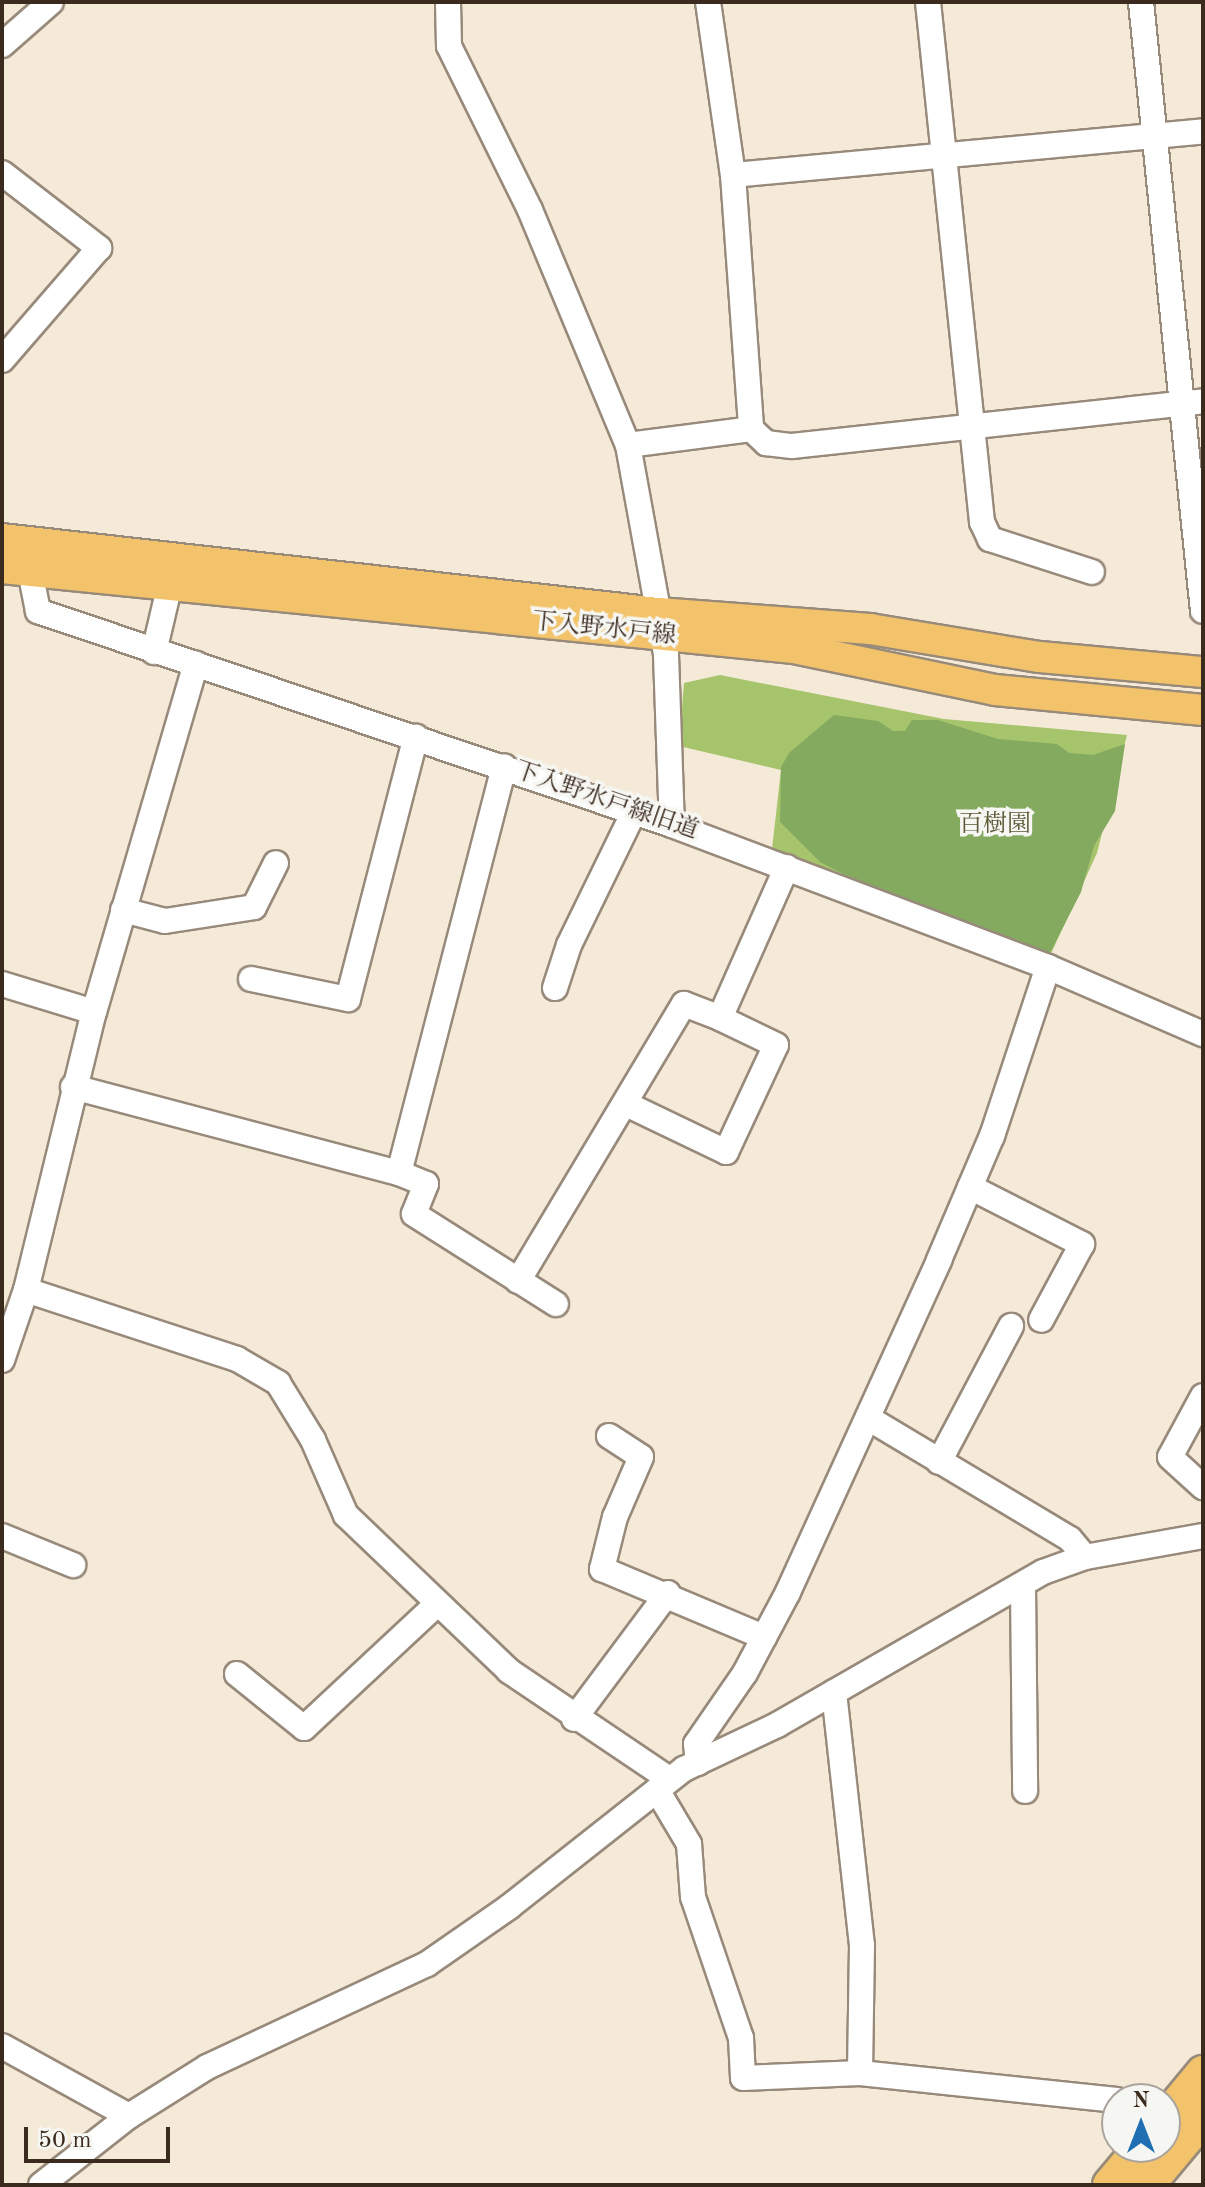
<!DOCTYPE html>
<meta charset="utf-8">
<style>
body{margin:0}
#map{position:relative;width:1205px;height:2187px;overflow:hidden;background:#f5e9d8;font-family:"Old Standard TT","Noto Serif JP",serif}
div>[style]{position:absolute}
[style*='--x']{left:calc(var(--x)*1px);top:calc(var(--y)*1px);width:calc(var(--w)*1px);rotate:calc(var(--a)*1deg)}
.green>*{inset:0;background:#a6c46c}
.forest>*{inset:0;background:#84aa60}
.roads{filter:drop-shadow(2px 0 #988a7b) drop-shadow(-2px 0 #988a7b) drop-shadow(0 2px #988a7b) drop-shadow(0 -2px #988a7b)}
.minor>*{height:24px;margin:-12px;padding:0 12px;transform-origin:12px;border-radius:12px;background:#fff}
.major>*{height:30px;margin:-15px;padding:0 15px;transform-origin:15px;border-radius:15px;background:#f2c36a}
.highway>*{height:34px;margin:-17px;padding:0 17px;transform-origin:17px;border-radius:17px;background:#f2c36a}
span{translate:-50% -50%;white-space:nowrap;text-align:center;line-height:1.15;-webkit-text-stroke:7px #f6f6f2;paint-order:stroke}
.street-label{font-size:24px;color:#3b2a1e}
.park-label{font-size:24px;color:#5b5835}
.frame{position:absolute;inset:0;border:4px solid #3b2a1e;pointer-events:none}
.north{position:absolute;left:1101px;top:2083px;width:80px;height:80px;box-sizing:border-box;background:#f6f6f2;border:2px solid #aba49d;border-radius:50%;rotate:0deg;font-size:22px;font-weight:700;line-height:32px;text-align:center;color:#3b2a1e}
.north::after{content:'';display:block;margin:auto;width:28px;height:36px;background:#1f6fb2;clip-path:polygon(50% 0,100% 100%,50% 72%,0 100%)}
.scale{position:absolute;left:24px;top:2127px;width:146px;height:36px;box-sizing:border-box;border:4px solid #3b2a1e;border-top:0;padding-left:10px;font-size:24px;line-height:28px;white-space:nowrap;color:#3b2a1e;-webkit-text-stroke:6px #f6f6f2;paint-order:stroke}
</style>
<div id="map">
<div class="green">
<div style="clip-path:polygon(720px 675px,944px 719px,1127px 735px,1097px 853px,1049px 958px,772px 849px,781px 770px,679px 746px,684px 683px)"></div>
</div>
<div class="forest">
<div style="clip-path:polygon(834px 715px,878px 721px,893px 731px,905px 731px,912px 720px,938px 720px,998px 739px,1057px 744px,1069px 753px,1093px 755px,1125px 744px,1115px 811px,1094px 846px,1081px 892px,1051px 951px,1039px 956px,869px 887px,820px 862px,780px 822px,781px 767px,789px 753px)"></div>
</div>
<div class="roads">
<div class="minor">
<div style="--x:448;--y:2;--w:44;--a:88.7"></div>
<div style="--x:449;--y:46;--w:183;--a:63.7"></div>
<div style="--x:530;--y:210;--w:255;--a:67.4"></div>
<div style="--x:628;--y:445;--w:213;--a:79.7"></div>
<div style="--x:666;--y:655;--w:170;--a:88"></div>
<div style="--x:708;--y:2;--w:175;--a:81.8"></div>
<div style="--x:733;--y:175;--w:255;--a:85.9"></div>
<div style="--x:751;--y:429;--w:21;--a:43"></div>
<div style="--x:766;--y:443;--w:26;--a:7"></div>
<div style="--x:792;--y:446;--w:413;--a:-6.2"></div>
<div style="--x:928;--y:2;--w:523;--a:84.07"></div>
<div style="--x:982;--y:522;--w:19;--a:65"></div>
<div style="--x:990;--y:539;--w:107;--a:17.9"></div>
<div style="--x:1141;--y:2;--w:612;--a:84.19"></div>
<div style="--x:2;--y:45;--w:65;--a:-41.3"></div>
<div style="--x:2;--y:173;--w:123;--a:37.7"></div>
<div style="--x:99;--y:248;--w:148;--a:130.9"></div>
<div style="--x:733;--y:175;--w:472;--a:-5.3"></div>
<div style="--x:628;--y:445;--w:124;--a:-7.4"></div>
<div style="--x:30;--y:571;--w:41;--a:78.7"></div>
<div style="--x:38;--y:611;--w:669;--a:18.65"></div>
<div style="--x:672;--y:825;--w:402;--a:20.7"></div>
<div style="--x:1048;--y:967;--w:169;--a:23.4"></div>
<div style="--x:154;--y:652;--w:70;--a:-76.8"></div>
<div style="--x:123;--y:910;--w:43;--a:14.7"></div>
<div style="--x:165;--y:921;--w:90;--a:-8.9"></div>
<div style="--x:254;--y:907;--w:49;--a:-63.4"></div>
<div style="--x:251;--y:979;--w:99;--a:11.7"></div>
<div style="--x:348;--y:999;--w:271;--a:-75.5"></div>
<div style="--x:2;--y:984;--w:96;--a:16.9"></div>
<div style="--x:555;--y:988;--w:45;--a:-72"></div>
<div style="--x:569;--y:945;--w:148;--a:-64"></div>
<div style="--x:73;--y:1087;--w:337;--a:14.8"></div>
<div style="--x:399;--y:1173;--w:420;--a:-75.5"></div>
<div style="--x:626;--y:1104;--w:111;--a:25.6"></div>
<div style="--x:726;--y:1152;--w:118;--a:-65"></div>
<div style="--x:776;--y:1045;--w:62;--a:-154.3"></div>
<div style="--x:399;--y:1173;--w:29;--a:22"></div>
<div style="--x:426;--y:1184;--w:32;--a:112"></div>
<div style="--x:414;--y:1214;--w:168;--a:32.4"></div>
<div style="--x:970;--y:1187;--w:126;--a:27"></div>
<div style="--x:1082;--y:1244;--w:86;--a:118.3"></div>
<div style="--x:518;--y:1281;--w:323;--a:-59.1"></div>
<div style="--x:684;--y:1004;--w:39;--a:21"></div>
<div style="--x:720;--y:1018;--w:165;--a:-66.1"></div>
<div style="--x:26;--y:1290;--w:222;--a:18.1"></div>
<div style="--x:237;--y:1359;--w:48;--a:30.3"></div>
<div style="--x:278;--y:1383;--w:67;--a:58.4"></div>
<div style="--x:313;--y:1440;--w:82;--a:66.3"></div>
<div style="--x:346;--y:1515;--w:226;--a:43.7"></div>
<div style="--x:509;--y:1671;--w:193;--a:34"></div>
<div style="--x:2;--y:1360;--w:74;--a:-71.1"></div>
<div style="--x:26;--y:1290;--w:286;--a:-76.3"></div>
<div style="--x:94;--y:1012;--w:363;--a:-73.7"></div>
<div style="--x:1203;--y:1396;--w:69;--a:118.4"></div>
<div style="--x:1170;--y:1457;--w:45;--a:42.3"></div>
<div style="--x:868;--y:1418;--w:235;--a:30.9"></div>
<div style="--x:1070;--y:1539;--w:23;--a:50"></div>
<div style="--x:609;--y:1436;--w:38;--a:33"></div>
<div style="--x:641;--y:1457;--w:65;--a:113.4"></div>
<div style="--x:615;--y:1517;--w:54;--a:104"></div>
<div style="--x:602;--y:1569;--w:176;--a:22.8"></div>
<div style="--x:939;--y:1462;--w:154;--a:-62.1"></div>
<div style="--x:2;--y:1536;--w:77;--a:22.2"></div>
<div style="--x:1023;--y:1585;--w:206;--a:89.4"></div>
<div style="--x:237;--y:1674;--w:86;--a:38.9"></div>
<div style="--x:304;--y:1728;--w:180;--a:-43"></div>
<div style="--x:834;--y:1692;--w:255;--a:83.7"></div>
<div style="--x:862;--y:1945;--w:128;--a:90.9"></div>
<div style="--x:574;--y:1719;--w:157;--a:-53.3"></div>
<div style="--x:698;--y:1763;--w:19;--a:-96"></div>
<div style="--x:696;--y:1744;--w:86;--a:-55.4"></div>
<div style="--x:745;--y:1673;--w:92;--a:-62"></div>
<div style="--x:788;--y:1592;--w:365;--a:-65.5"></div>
<div style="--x:939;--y:1260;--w:135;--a:-66.9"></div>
<div style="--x:992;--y:1136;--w:178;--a:-71.7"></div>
<div style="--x:657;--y:1790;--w:63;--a:59.3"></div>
<div style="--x:689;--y:1844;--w:53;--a:85.7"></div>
<div style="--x:693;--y:1897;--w:149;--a:71.2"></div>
<div style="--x:741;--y:2038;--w:40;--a:87.1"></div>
<div style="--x:743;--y:2078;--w:117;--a:-2.4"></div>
<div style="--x:860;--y:2073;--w:258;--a:6"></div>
<div style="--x:2;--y:2046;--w:145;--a:28.9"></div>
<div style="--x:41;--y:2185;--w:112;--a:-38.1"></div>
<div style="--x:129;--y:2116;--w:92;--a:-32.1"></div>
<div style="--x:207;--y:2067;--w:243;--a:-25.1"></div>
<div style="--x:427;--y:1964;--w:100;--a:-34.8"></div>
<div style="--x:509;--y:1907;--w:223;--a:-38.3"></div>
<div style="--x:684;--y:1769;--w:103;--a:-25.3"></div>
<div style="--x:777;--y:1725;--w:307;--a:-29.9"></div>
<div style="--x:1043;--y:1572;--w:45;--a:-19.7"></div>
<div style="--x:1085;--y:1557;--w:120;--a:-10.1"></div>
</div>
<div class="major">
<div style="--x:2;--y:539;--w:660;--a:6.44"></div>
<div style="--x:658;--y:613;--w:213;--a:4.3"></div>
<div style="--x:870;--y:629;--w:172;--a:9.4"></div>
<div style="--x:1040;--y:657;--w:164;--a:5.3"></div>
<div style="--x:2;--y:568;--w:796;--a:5.77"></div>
<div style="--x:794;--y:648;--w:205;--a:11.8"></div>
<div style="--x:995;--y:690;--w:209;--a:5.5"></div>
</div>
<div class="highway">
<div style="--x:1165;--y:2119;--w:60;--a:-50.4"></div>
<div style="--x:1110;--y:2185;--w:50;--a:-49.9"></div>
<div style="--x:1147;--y:2185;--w:87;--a:-50.1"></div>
</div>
</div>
<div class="street-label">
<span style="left:604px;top:630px;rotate:6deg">下入野水戸線</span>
<span style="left:606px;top:802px;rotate:19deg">下入野水戸線旧道</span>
</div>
<div class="park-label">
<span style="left:995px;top:826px">百樹園</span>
</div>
<div class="frame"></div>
<div class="north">N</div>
<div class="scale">50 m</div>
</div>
